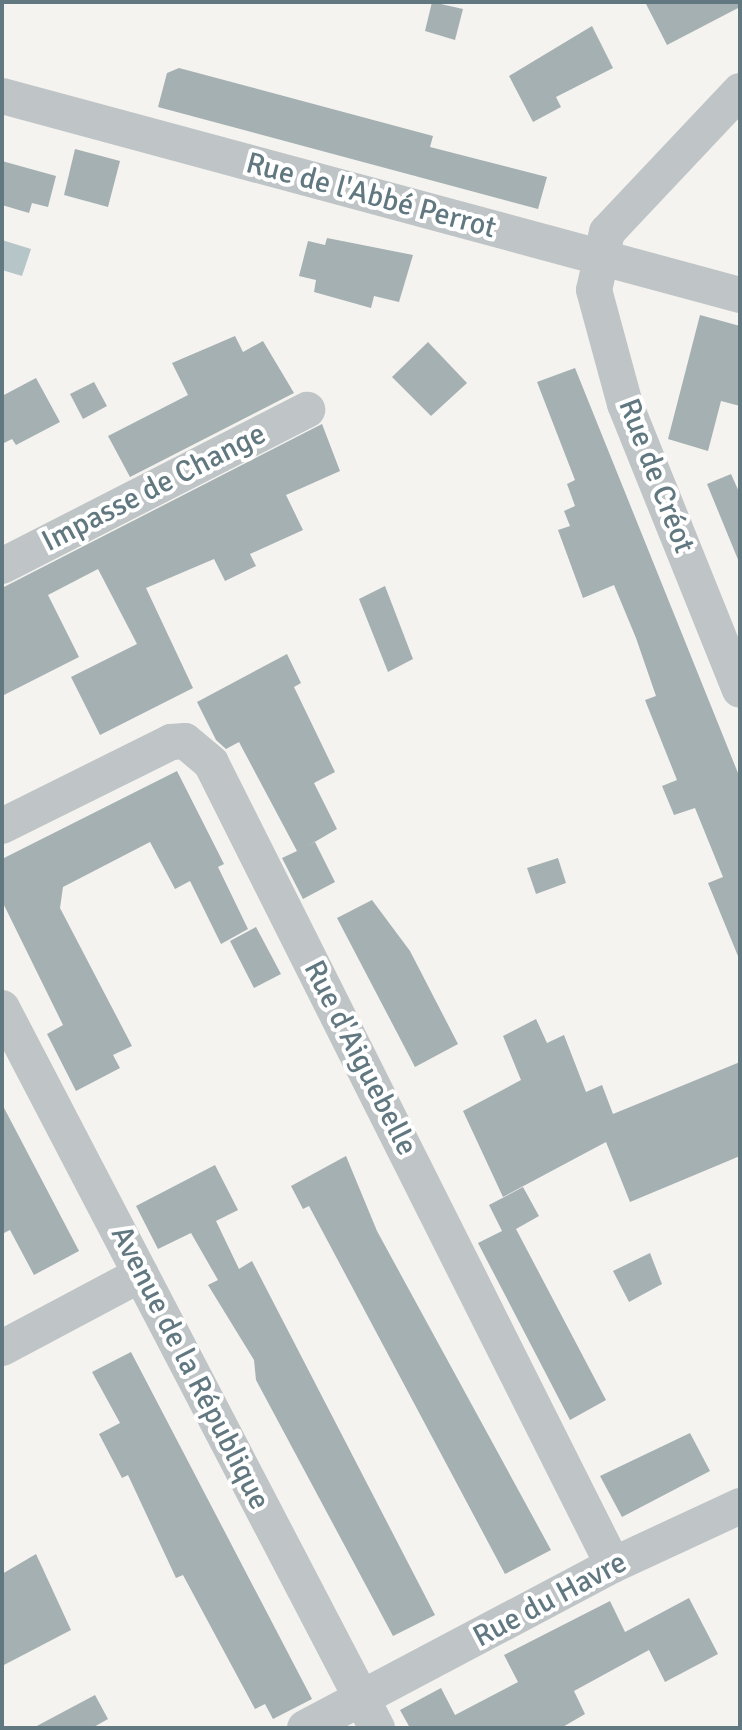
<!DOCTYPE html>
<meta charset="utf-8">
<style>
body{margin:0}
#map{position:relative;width:742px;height:1730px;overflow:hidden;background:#f4f3ef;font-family:Signika,sans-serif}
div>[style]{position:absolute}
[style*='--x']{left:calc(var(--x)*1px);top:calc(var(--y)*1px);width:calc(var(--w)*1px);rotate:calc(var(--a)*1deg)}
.water>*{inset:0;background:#b6c5c7}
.building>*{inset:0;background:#a5b0b3}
.minor>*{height:36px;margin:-18px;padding:0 18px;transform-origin:18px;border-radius:18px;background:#bfc4c6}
span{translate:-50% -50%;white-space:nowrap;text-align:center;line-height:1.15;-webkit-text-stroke:8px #fff;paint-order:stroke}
.street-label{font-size:30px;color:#627881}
.frame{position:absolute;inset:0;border:4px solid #627881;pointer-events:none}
</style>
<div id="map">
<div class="water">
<div style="clip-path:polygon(2px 240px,31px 249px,22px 276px,2px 270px)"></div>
</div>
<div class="building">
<div style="clip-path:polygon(432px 2px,463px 9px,455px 40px,425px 31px)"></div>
<div style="clip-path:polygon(645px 2px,740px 2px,740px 7px,667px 45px)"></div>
<div style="clip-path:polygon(592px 26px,613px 68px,556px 97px,561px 107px,533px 122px,509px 76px)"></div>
<div style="clip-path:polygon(179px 68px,433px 136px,430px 147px,547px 177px,538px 209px,158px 107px,167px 73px)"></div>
<div style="clip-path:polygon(75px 149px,120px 161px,108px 207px,64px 195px)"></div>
<div style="clip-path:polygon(2px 161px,56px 176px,48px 207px,32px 203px,29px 213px,2px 205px)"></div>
<div style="clip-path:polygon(327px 238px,413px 255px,399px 302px,374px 296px,371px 308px,314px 292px,316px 280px,299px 276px,308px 241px,325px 245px)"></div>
<div style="clip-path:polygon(700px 315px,740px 326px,740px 406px,721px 401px,708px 451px,668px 439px)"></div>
<div style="clip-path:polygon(235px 336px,243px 352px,263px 341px,294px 393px,130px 477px,108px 436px,188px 395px,172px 363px)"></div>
<div style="clip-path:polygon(428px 342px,467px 383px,431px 416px,392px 377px)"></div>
<div style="clip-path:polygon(575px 368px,740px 778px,740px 961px,708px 883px,723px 877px,695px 808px,674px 815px,662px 786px,677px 780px,645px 700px,656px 696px,636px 638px,614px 585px,583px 598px,558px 530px,570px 526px,564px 511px,575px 506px,567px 484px,575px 480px,537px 382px)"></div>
<div style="clip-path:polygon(36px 378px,60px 422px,16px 445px,12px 439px,2px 444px,2px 396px)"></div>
<div style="clip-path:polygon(94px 382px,107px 406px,83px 419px,70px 394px)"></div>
<div style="clip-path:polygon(322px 424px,340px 471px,286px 495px,303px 530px,250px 554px,256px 566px,225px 581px,214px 559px,146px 588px,193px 688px,100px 735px,71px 677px,137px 644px,98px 569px,48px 595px,79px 657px,2px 696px,2px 588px)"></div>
<div style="clip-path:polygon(731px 474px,740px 494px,739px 562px,707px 484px)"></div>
<div style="clip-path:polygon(385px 586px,413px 659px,388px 672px,359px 599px)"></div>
<div style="clip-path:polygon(287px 654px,301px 683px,294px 687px,335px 772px,314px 783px,337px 829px,306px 847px,315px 842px,335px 882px,303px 899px,282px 858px,297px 851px,239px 742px,226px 749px,216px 740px,197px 702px)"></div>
<div style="clip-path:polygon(177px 771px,224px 864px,218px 867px,248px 929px,221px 944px,190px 881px,175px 889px,150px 842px,63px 887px,60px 908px,132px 1046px,113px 1055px,120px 1068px,76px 1091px,47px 1034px,63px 1025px,2px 901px,2px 859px)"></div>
<div style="clip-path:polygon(558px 858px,566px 883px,536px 894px,527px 868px)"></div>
<div style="clip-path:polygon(372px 900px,410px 951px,458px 1044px,415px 1067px,337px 918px)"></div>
<div style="clip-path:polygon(256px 927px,281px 974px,254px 988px,230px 941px)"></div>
<div style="clip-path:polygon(536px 1019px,547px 1043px,564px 1035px,586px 1092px,602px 1085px,613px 1114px,740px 1062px,740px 1156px,630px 1202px,606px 1142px,503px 1197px,463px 1111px,521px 1080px,503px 1036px)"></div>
<div style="clip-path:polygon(2px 1104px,79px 1251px,34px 1275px,10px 1230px,2px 1234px)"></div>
<div style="clip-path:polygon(346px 1156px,377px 1231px,551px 1550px,505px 1574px,309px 1206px,303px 1209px,291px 1186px)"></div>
<div style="clip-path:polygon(215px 1165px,238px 1210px,216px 1221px,239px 1269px,252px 1261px,435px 1615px,393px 1636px,256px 1380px,254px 1360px,208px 1285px,218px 1280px,191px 1233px,158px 1249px,136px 1206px)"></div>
<div style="clip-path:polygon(523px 1187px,539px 1216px,516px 1229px,606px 1400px,570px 1420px,478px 1243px,502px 1231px,489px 1205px)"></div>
<div style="clip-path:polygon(650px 1253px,662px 1284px,629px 1302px,613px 1271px)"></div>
<div style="clip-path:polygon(131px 1352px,312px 1699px,273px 1719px,265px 1704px,255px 1709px,183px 1575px,176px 1578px,128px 1475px,122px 1478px,99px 1434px,120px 1423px,92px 1372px)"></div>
<div style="clip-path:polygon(690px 1433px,710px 1471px,622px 1517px,600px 1476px)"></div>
<div style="clip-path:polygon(36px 1554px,71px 1630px,2px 1666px,2px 1574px)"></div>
<div style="clip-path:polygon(689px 1598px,718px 1654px,665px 1682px,649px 1650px,574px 1691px,585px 1714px,561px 1728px,410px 1728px,400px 1710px,441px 1688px,455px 1715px,518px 1682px,504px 1655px,610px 1601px,625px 1632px)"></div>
<div style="clip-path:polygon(95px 1695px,108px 1719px,92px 1728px,33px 1728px)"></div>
</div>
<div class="minor">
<div style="--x:740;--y:91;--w:194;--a:133.3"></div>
<div style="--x:607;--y:232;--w:59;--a:102.6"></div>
<div style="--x:594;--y:290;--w:118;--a:74.8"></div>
<div style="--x:625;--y:404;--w:308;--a:68.1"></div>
<div style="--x:2;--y:96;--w:764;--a:15.09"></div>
<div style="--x:2;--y:566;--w:343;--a:-27.1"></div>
<div style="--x:2;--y:826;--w:189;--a:-26.4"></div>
<div style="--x:171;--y:742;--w:14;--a:-4"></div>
<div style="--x:185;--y:741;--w:34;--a:40"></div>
<div style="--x:211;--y:763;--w:897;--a:63.38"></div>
<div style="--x:2;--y:1008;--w:812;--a:62.49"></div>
<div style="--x:2;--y:1348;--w:157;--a:-28"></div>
<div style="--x:305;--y:1728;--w:348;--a:-27.9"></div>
<div style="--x:613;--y:1565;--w:140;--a:-24.9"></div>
</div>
<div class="street-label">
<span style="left:371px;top:196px;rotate:15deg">Rue de l'Abbé Perrot</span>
<span style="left:656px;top:476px;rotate:69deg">Rue de Créot</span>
<span style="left:154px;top:488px;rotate:-27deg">Impasse de Change</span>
<span style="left:360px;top:1058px;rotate:63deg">Rue d'Aiguebelle</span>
<span style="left:190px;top:1368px;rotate:63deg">Avenue de la République</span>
<span style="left:550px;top:1600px;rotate:-28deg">Rue du Havre</span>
</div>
<div class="frame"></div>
</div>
